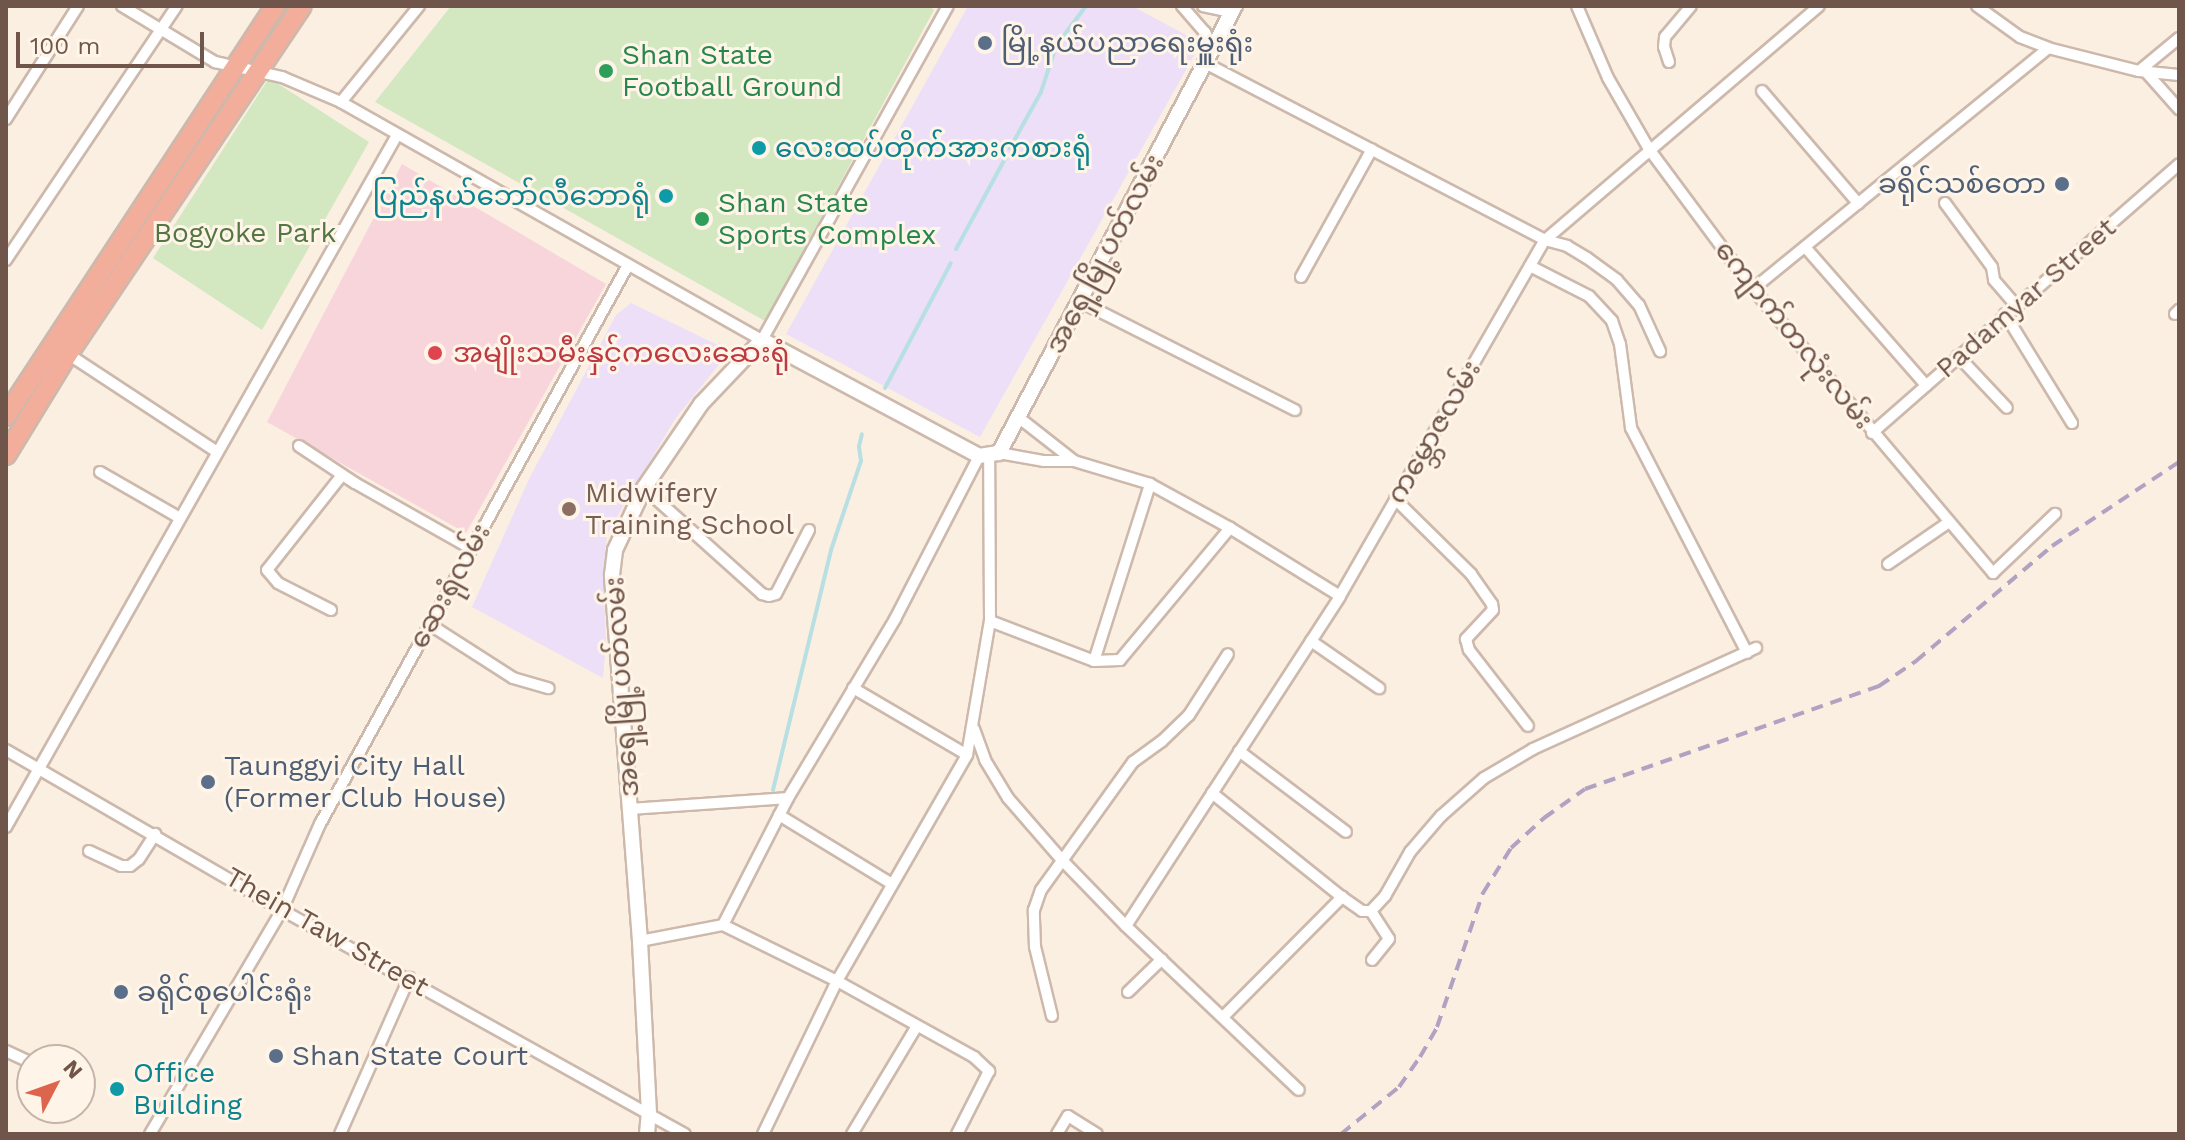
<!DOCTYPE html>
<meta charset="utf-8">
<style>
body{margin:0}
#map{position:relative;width:2185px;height:1140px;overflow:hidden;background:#fbefe2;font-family:"Work Sans","Noto Sans Myanmar",sans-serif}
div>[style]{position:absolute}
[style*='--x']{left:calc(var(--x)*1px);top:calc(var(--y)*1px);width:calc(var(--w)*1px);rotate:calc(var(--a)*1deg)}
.education>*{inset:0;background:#ecdff7}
.medical>*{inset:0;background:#f8d5db}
.green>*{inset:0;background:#d3e7c1}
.stream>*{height:4px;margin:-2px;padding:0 2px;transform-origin:2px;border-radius:2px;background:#b8dfe2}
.roads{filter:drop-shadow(2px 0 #cdb9ac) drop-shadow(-2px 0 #cdb9ac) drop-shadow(0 2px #cdb9ac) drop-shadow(0 -2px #cdb9ac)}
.street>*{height:10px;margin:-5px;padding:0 5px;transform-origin:5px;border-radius:5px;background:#fff}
.secondary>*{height:14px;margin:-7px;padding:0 7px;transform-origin:7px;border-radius:7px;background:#fff}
.highway>*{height:18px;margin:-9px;padding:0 9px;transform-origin:9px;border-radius:9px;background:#f2ad9b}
.rail>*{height:4px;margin-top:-2px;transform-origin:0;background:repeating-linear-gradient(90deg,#b1a2c2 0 12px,transparent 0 20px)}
.dots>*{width:22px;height:22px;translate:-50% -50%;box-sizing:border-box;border:4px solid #fef4e7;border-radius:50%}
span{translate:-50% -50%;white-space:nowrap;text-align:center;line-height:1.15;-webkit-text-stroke:6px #fef4e7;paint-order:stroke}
.service-label{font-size:28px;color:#4e5e75}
.left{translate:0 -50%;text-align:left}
.right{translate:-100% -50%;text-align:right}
.leisure-label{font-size:28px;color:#27864d}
.culture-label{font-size:28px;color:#0d838f}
.park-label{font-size:28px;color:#547642}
.street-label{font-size:28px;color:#70554a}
.health-label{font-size:28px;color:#be3a42}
.education-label{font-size:28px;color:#785e54}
.frame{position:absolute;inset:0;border:8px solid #70554a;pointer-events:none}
.north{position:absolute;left:16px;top:1044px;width:80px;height:80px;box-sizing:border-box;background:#fef4e7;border:2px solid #c5b4a8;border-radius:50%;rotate:49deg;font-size:22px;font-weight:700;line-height:32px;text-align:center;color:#70554a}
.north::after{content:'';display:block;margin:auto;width:28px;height:36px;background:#de654d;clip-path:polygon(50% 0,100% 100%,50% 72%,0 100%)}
.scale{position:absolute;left:16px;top:32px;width:188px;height:36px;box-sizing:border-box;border:4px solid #70554a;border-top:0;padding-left:10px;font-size:24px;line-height:28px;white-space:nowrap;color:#70554a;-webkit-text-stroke:6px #fef4e7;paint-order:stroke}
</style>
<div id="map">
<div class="education">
<div style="clip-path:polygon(968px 6px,1132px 6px,1201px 43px,980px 437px,786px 334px)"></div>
<div style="clip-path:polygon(631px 303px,730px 351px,675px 419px,607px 534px,603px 574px,606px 642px,603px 678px,472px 607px,530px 477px,616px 315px)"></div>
</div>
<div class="medical">
<div style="clip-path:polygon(402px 164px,606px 284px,466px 533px,267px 422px)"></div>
</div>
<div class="green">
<div style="clip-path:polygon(451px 6px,929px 6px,934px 10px,765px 321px,375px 102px)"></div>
<div style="clip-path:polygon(269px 78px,369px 142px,262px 330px,153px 258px)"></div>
</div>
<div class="stream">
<div style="--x:1010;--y:148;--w:64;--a:-61"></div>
<div style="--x:1041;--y:92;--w:48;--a:-71.9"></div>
<div style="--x:1056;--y:46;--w:50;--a:-53.1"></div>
<div style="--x:956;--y:249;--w:105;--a:-61.5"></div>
<div style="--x:885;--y:388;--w:141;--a:-62.2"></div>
<div style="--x:773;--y:790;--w:247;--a:-76.4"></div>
<div style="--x:831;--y:550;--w:94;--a:-71.4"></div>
<div style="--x:861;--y:461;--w:15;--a:-98"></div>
<div style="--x:859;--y:446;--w:12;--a:-76"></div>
</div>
<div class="roads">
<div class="street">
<div style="--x:122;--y:6;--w:109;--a:31.1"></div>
<div style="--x:215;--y:62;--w:69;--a:12.6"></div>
<div style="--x:282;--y:77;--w:64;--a:23"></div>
<div style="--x:341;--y:102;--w:484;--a:29.5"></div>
<div style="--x:762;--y:340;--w:382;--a:-60.9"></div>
<div style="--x:1182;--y:6;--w:35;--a:49"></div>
<div style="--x:1205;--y:32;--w:19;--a:65"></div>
<div style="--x:1203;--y:6;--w:30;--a:12"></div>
<div style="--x:1577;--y:6;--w:78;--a:66.7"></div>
<div style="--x:1608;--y:78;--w:82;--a:60"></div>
<div style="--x:1649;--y:149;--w:174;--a:53.4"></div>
<div style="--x:1753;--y:289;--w:372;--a:49.8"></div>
<div style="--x:1993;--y:573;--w:86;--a:-43.6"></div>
<div style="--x:1977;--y:6;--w:53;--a:35.8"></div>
<div style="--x:2020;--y:37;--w:30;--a:21"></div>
<div style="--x:2048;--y:48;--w:94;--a:14.2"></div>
<div style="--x:2139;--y:71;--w:40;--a:5.7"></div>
<div style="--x:1669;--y:62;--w:16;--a:-108"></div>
<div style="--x:1664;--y:47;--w:10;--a:-84"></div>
<div style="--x:1665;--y:37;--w:40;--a:-50"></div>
<div style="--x:1207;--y:64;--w:381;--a:27.5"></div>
<div style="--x:1545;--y:240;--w:23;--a:15"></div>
<div style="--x:1567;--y:246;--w:23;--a:31"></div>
<div style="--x:1587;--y:258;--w:37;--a:36"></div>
<div style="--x:1617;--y:280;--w:33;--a:49"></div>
<div style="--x:1639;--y:305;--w:51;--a:65.5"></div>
<div style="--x:2139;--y:71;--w:52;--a:-39.5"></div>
<div style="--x:2146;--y:72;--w:50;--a:48.3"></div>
<div style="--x:1762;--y:91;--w:148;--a:49.4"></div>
<div style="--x:341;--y:102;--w:124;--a:-50.9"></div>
<div style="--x:6;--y:119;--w:134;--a:-57.5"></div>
<div style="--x:1945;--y:203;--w:79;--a:53.7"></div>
<div style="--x:1992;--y:267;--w:13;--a:81"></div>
<div style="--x:1994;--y:280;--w:33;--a:49"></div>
<div style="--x:1805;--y:247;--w:184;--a:48.8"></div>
<div style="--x:6;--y:260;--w:306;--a:-56.1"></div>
<div style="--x:1530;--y:266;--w:66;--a:27"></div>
<div style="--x:1589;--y:296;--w:34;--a:47"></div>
<div style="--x:1612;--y:321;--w:24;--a:71"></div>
<div style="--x:1620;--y:344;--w:85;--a:82.5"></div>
<div style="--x:1631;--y:428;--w:253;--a:62.7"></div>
<div style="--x:1301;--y:277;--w:146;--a:-61"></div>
<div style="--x:1753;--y:289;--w:381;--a:-39.2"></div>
<div style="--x:1079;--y:301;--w:242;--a:26.8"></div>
<div style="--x:2005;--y:314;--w:128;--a:58.4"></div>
<div style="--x:2175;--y:314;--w:6;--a:-45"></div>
<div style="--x:68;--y:354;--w:178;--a:33.3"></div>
<div style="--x:1958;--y:356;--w:71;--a:46.7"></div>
<div style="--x:1018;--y:417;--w:70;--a:38"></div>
<div style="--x:1872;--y:433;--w:408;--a:-41.2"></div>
<div style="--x:299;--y:446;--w:67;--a:33.5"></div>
<div style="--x:355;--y:483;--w:132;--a:29.5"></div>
<div style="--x:999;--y:453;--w:46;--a:10.1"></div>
<div style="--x:1044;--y:461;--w:30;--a:0"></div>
<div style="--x:1074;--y:461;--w:79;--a:16.8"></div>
<div style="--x:1150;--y:484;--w:91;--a:28.8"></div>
<div style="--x:1230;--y:528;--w:129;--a:31.7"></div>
<div style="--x:100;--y:472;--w:92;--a:29.9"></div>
<div style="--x:644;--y:488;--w:159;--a:41.9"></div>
<div style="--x:762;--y:594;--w:7;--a:16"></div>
<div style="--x:769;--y:596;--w:7;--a:-16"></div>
<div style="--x:776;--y:594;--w:72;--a:-62.7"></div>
<div style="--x:1395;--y:499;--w:107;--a:44.6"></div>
<div style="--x:1471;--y:574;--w:37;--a:55"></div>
<div style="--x:1492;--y:604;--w:6;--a:81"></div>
<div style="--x:1493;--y:610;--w:40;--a:133"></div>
<div style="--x:1466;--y:639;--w:11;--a:75"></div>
<div style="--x:1469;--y:650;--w:96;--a:52.2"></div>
<div style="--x:1888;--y:564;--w:74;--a:-34.5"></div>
<div style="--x:331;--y:610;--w:59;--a:-153"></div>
<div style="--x:278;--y:583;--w:17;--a:-130"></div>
<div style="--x:267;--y:570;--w:121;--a:-51.7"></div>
<div style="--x:990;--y:621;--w:111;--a:21"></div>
<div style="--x:1094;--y:661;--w:26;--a:-2"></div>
<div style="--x:1120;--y:660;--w:172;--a:-50.2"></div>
<div style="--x:429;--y:624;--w:100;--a:32.7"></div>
<div style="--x:513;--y:678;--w:37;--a:16"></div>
<div style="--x:1311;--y:641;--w:83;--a:34.7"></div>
<div style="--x:1094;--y:661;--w:186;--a:-72.4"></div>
<div style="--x:853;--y:688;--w:132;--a:30.4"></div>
<div style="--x:974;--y:729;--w:33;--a:70"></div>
<div style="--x:985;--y:760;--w:44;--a:58.8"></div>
<div style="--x:1008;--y:798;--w:81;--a:49"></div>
<div style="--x:1061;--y:859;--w:93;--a:45.9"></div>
<div style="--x:1126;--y:926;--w:238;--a:43.5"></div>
<div style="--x:6;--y:750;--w:319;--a:30.1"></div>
<div style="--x:282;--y:910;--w:461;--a:29.1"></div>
<div style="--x:1239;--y:751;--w:134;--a:37.1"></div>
<div style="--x:1212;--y:793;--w:166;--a:38.7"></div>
<div style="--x:1342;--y:897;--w:24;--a:35"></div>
<div style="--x:1362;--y:911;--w:9;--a:0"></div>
<div style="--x:1371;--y:911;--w:33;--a:57"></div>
<div style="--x:1389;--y:939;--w:27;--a:129"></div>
<div style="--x:631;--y:809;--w:157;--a:-4"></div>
<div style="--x:779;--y:815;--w:132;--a:31.4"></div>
<div style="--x:6;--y:827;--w:795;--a:-60.53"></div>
<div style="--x:89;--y:851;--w:35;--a:25"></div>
<div style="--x:121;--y:866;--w:9;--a:0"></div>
<div style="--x:130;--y:866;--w:11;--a:-38"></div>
<div style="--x:139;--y:859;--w:30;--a:-57"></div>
<div style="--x:1371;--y:911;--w:21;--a:-47"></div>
<div style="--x:1385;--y:896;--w:51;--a:-60.4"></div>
<div style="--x:1410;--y:852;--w:48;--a:-49.3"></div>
<div style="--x:1441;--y:816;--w:57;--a:-41.5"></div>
<div style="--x:1484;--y:778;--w:57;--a:-30.6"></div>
<div style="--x:1533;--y:749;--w:245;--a:-24.4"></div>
<div style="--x:723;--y:925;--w:143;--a:-62.9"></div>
<div style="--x:788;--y:798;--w:209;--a:-59.1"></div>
<div style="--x:895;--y:619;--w:183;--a:-62.7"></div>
<div style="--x:1126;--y:926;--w:393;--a:-57"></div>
<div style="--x:1340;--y:596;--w:411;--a:-60.1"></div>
<div style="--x:1545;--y:240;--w:360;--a:-40.5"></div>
<div style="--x:640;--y:941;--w:85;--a:-10.9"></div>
<div style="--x:723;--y:925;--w:127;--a:26.2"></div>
<div style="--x:837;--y:981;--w:157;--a:29"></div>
<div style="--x:974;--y:1057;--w:21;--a:43"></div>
<div style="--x:989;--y:1071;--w:71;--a:116.9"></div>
<div style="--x:1128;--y:992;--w:47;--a:-44.1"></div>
<div style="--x:1052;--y:1016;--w:71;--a:-103.8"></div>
<div style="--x:1035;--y:947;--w:37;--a:-92"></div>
<div style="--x:1034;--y:910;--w:21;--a:-71"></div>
<div style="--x:1041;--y:890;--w:158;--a:-54.3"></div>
<div style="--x:1133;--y:762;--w:36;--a:-36"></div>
<div style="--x:1162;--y:741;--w:37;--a:-44"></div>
<div style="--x:1189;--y:715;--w:72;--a:-57.4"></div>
<div style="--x:1224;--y:1016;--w:168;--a:-45.2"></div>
<div style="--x:6;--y:1051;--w:29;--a:25"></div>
<div style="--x:150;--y:1134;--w:260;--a:-59.5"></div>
<div style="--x:282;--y:910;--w:94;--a:-66.2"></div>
<div style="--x:320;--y:824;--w:636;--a:-61.14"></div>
<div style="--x:340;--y:1134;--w:171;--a:-66.1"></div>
<div style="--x:763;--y:1134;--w:170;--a:-64.2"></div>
<div style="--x:837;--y:981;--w:261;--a:-60.1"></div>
<div style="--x:967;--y:755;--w:136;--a:-80.3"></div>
<div style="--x:990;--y:621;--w:164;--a:-90.3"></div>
<div style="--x:852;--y:1134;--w:126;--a:-59"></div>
<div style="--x:1057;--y:1134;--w:21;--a:-59"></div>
<div style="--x:1068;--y:1116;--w:34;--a:32"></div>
</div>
<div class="secondary">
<div style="--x:647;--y:1134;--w:21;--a:-85"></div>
<div style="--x:649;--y:1113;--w:172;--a:-93"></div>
<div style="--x:640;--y:941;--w:367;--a:-94.4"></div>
<div style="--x:612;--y:575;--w:25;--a:-83"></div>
<div style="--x:615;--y:550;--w:68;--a:-64.9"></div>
<div style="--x:644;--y:488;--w:102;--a:-55.8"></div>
<div style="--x:701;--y:404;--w:88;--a:-46.4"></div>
<div style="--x:762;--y:340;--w:246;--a:28.1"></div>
<div style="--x:979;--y:456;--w:20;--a:-9"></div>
<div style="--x:999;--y:453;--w:505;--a:-62.17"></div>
</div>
<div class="highway">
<div style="--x:6;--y:416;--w:490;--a:-56.7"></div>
<div style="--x:6;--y:455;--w:119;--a:-58.5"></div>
<div style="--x:68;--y:354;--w:419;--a:-56.1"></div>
</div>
</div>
<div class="rail">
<div style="--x:1341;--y:1134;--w:75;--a:-39"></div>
<div style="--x:1399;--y:1087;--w:37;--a:-55"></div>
<div style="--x:1420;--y:1057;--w:34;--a:-60"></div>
<div style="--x:1437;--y:1027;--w:142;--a:-71.1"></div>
<div style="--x:1483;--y:893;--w:53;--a:-58.1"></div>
<div style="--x:1511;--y:848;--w:45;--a:-42.3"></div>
<div style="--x:1544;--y:818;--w:50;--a:-35.3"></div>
<div style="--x:1585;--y:789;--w:312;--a:-19.3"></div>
<div style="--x:1879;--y:686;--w:45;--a:-34"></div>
<div style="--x:1916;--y:661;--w:178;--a:-40.2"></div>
<div style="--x:2052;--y:546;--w:152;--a:-33.5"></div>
</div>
<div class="dots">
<div style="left:985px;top:43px;background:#5c6f8a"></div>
<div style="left:606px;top:71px;background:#2e9e5b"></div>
<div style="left:759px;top:148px;background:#0f9aa8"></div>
<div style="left:2062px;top:184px;background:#5c6f8a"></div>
<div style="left:666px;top:196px;background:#0f9aa8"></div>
<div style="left:702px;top:219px;background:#2e9e5b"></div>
<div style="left:435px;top:353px;background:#e0444e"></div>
<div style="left:569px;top:509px;background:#8d6e63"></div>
<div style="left:208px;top:782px;background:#5c6f8a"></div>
<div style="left:121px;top:992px;background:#5c6f8a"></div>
<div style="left:276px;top:1056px;background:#5c6f8a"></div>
<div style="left:117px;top:1089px;background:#0f9aa8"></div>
</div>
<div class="service-label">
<span class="left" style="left:1001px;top:43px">မြို့နယ်ပညာရေးမှူးရုံး</span>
<span class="right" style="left:2046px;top:184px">ခရိုင်သစ်တော</span>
<span class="left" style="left:224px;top:782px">Taunggyi City Hall<br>(Former Club House)</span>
<span class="left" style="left:137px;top:992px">ခရိုင်စုပေါင်းရုံး</span>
<span class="left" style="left:292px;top:1056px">Shan State Court</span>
</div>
<div class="leisure-label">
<span class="left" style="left:622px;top:71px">Shan State<br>Football Ground</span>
<span class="left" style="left:718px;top:219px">Shan State<br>Sports Complex</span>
</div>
<div class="culture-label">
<span class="left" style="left:775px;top:148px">လေးထပ်တိုက်အားကစားရုံ</span>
<span class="right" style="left:650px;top:196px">ပြည်နယ်ဘော်လီဘောရုံ</span>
<span class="left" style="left:133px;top:1089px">Office<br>Building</span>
</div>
<div class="park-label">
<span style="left:245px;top:233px">Bogyoke Park</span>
</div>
<div class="street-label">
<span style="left:1105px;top:254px;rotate:-62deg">အရှေ့မြို့ပတ်လမ်း</span>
<span style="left:2026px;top:298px;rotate:-41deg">Padamyar Street</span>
<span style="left:1794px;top:335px;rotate:51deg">ကျောက်တလုံးလမ်း</span>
<span style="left:1434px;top:432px;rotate:-60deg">ကမ္ဘောဇလမ်း</span>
<span style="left:450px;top:586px;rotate:-61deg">ဆေးရုံလမ်း</span>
<span style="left:622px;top:687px;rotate:-94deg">အရှေ့မြို့ပတ်လမ်း</span>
<span style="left:327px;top:932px;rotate:30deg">Thein Taw Street</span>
</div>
<div class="health-label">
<span class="left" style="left:453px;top:353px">အမျိုးသမီးနှင့်ကလေးဆေးရုံ</span>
</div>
<div class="education-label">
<span class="left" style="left:585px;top:509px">Midwifery<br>Training School</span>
</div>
<div class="frame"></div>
<div class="north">N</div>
<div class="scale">100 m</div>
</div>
